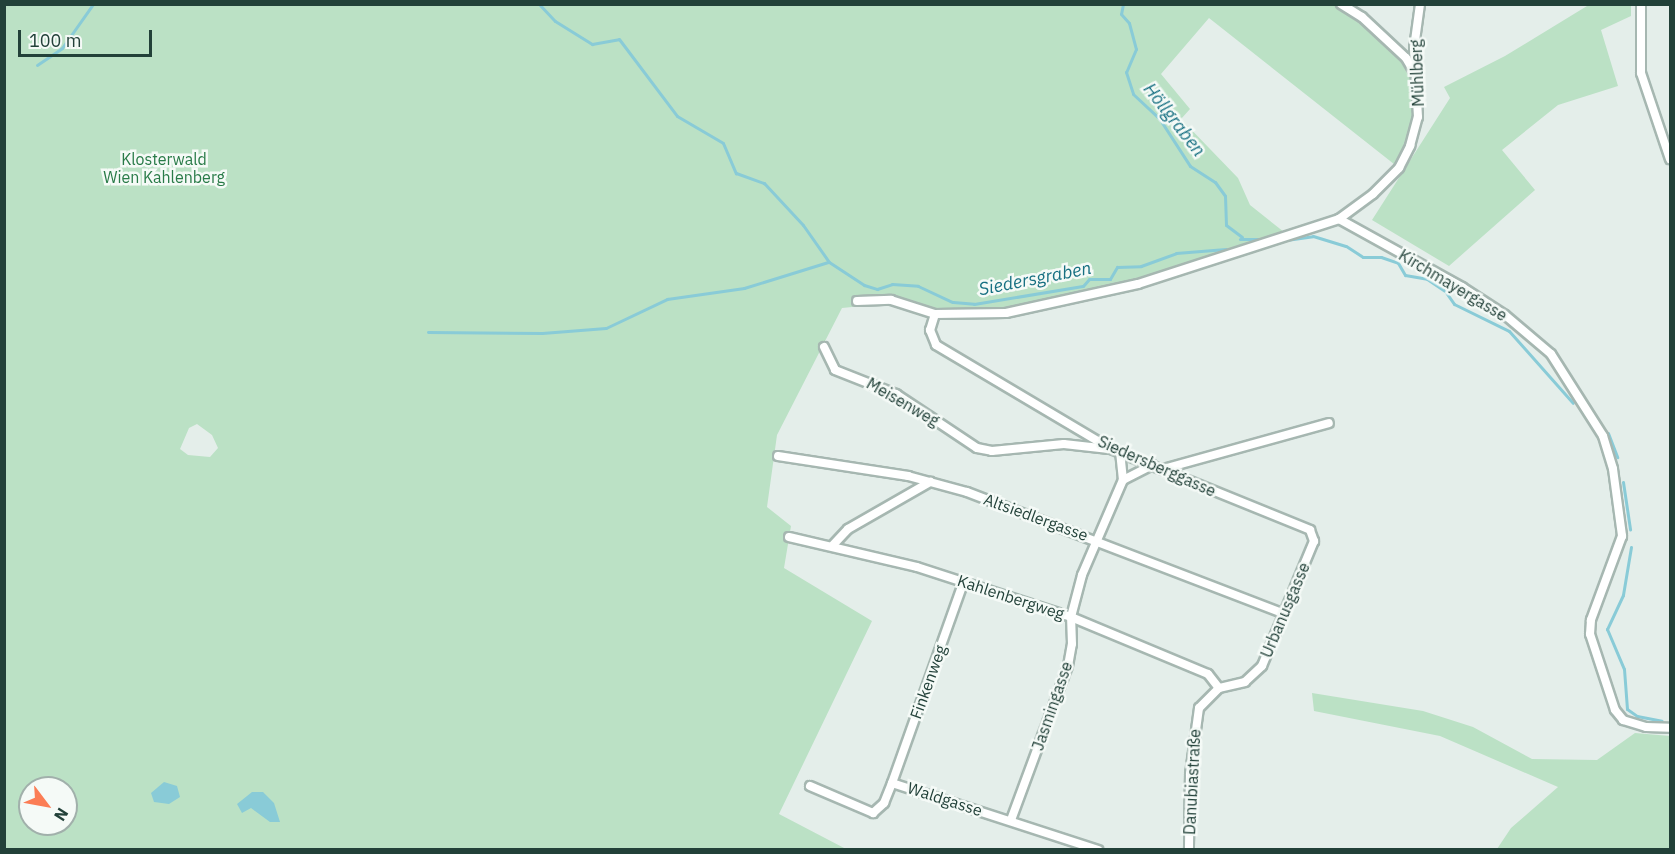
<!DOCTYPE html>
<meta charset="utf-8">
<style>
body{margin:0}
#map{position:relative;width:1675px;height:854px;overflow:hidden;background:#e4eeea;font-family:"IBM Plex Sans",sans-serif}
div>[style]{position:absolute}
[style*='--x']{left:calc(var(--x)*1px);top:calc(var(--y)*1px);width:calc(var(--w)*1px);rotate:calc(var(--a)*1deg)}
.green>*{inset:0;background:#bbe1c5}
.water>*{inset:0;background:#89cbd7}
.stream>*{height:3px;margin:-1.5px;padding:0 1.5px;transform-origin:1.5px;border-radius:1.5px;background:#89cbd7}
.roads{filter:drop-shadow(2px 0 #a6b7b1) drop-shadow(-2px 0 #a6b7b1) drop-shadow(0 2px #a6b7b1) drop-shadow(0 -2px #a6b7b1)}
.minor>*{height:8px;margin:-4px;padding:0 4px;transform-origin:4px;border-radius:4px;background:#fff}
span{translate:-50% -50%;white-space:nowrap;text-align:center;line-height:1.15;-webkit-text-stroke:5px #f5faf7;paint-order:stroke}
.street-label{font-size:16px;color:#224139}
.park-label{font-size:16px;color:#297b48}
.water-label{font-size:18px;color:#177082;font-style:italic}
.frame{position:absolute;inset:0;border:6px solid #224139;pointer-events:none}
.north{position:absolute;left:18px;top:776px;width:60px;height:60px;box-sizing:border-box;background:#f5faf7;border:2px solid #a1b0ab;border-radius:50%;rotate:122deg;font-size:16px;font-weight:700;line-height:24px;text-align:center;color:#224139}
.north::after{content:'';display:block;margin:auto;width:21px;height:27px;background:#fb7d55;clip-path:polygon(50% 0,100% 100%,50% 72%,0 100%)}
.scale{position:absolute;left:18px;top:30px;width:134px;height:27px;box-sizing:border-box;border:3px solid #224139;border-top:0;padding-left:8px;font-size:18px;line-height:21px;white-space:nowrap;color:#224139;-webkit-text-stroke:4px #f5faf7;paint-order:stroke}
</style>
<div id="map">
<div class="green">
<div style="clip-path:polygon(evenodd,1341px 4px,1406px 58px,1419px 97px,1418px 117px,1399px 168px,1209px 18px,1161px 74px,1190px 109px,1181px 119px,1238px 178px,1250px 205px,1284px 232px,1163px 275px,1007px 312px,938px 311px,892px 303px,842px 308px,777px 435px,767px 507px,791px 526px,784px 568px,872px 621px,779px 814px,846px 849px,5px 850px,5px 5px,1341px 4px,197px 424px,212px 435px,218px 448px,210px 457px,188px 455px,180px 449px,189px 428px,197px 424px,1341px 4px,30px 788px,66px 788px,66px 824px,30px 824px,30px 788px)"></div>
<div style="clip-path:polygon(1631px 5px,1631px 16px,1601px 30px,1618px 86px,1558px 105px,1502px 150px,1535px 190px,1449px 266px,1372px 220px,1450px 98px,1444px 87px,1505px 56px,1587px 6px)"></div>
<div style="clip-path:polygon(1312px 693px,1423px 711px,1473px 727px,1532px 759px,1597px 760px,1635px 733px,1670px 736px,1670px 849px,1497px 849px,1511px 828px,1558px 787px,1440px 736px,1314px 711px)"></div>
</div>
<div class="water">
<div style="clip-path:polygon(164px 782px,177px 786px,180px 797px,169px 804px,154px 802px,151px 793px)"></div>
<div style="clip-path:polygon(252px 792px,263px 792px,274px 803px,280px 822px,270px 822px,251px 808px,242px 813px,237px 804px)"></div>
</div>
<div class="stream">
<div style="--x:539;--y:4;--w:23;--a:47"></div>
<div style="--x:555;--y:21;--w:44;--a:31.9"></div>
<div style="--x:592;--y:44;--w:27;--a:-10"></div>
<div style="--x:619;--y:39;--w:96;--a:53"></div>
<div style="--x:677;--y:116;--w:53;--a:30.4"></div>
<div style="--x:723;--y:143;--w:33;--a:67"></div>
<div style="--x:736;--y:173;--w:30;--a:20"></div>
<div style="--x:764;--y:183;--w:57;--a:47.1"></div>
<div style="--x:803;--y:225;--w:45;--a:54.9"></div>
<div style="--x:829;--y:262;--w:42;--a:33.3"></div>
<div style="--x:864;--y:285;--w:14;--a:17"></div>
<div style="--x:877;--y:289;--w:16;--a:-18"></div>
<div style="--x:892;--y:284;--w:26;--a:4"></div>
<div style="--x:918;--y:286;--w:38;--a:25"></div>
<div style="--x:953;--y:302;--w:21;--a:5"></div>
<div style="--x:974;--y:304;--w:110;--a:-9.4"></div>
<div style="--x:1083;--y:286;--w:9;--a:-49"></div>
<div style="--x:1089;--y:279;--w:21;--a:0"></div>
<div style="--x:1110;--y:279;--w:14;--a:-60"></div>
<div style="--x:1117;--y:267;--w:24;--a:-2"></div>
<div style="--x:1141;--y:266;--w:37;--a:-20"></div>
<div style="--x:1176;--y:253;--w:50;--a:-4.6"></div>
<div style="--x:1123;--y:4;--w:10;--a:101"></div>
<div style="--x:1121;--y:14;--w:12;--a:48"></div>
<div style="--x:1129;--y:23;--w:27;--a:75"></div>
<div style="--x:1136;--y:49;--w:25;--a:113"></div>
<div style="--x:1126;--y:72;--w:23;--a:72"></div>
<div style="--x:1133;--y:94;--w:35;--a:43"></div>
<div style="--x:1159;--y:118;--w:57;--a:57.1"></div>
<div style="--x:1190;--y:166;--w:30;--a:33"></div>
<div style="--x:1215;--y:182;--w:17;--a:54"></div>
<div style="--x:1225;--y:196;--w:29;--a:88"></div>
<div style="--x:1226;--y:225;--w:20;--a:37"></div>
<div style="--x:37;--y:65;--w:30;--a:-34"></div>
<div style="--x:62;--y:48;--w:54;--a:-54.8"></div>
<div style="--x:1240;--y:239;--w:30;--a:0"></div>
<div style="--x:1279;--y:241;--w:34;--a:-8"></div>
<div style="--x:1313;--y:236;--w:34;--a:17"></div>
<div style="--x:1346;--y:246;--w:20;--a:33"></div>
<div style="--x:1363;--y:257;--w:18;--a:0"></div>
<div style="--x:1381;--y:257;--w:18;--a:19"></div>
<div style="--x:1398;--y:263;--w:14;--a:60"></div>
<div style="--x:1405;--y:275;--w:22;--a:10"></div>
<div style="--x:1427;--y:279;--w:22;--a:34"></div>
<div style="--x:1445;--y:291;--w:16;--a:55"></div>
<div style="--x:1454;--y:304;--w:61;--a:26.1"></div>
<div style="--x:1509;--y:331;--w:96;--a:48.4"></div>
<div style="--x:428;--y:332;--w:114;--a:0.5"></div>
<div style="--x:542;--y:333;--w:64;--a:-4.5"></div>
<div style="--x:606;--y:328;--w:68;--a:-25.4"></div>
<div style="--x:667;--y:299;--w:78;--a:-8.1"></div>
<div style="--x:744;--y:288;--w:88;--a:-17.2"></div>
<div style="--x:1608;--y:433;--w:26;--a:69"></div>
<div style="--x:1623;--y:482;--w:48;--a:81.5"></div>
<div style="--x:1631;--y:547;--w:49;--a:99.5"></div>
<div style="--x:1623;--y:595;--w:38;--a:115"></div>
<div style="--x:1607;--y:629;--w:43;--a:67"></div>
<div style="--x:1624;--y:669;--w:40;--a:85.7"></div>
<div style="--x:1627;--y:709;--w:12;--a:35"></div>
<div style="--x:1637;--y:716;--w:25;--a:11"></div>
</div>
<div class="roads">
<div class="minor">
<div style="--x:1341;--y:4;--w:25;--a:32"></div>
<div style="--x:1362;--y:17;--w:60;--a:43"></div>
<div style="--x:1406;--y:58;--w:16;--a:60"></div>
<div style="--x:1641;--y:4;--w:69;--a:90"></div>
<div style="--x:1641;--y:73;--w:91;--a:71.4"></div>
<div style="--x:1339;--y:219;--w:141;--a:28.9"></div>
<div style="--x:1462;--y:287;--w:51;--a:33.1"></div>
<div style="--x:1505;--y:315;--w:60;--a:40.3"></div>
<div style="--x:1551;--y:354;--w:97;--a:57.6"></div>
<div style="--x:1603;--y:436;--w:34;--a:73"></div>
<div style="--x:1613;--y:469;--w:68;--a:82.3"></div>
<div style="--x:1622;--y:536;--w:90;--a:110.3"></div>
<div style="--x:1591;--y:620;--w:14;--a:94"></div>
<div style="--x:1590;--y:634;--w:80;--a:71.8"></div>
<div style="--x:1615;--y:710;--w:13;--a:51"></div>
<div style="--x:1623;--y:720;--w:24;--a:17"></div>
<div style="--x:1646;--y:727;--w:24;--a:2"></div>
<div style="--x:857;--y:301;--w:34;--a:-2"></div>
<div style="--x:891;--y:300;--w:46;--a:17.7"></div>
<div style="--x:935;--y:314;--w:71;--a:-0.8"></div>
<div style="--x:1006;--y:313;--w:135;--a:-12.4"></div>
<div style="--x:1138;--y:284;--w:211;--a:-17.9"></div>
<div style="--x:1339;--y:219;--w:42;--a:-36.3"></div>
<div style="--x:1373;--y:194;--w:37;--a:-45"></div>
<div style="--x:1399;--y:168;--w:25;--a:-63"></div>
<div style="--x:1410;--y:146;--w:30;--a:-75"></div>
<div style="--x:1418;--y:117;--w:69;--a:-93.3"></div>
<div style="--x:1414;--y:48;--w:44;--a:-82.2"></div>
<div style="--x:935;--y:314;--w:17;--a:107"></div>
<div style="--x:930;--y:330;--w:16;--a:68"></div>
<div style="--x:936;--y:345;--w:204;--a:30.7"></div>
<div style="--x:1111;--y:449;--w:215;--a:22.1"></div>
<div style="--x:1310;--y:530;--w:12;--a:70"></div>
<div style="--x:1314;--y:541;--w:135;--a:112.6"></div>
<div style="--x:1262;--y:666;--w:23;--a:137"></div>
<div style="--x:1245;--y:682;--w:27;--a:167"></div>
<div style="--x:1219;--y:688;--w:28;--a:135"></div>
<div style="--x:1199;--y:708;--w:67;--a:97.8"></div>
<div style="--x:1190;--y:774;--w:76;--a:90.8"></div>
<div style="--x:824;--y:347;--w:25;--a:64"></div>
<div style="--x:835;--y:370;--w:66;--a:21.5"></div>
<div style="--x:896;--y:394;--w:97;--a:33.7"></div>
<div style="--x:977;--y:448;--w:15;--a:11"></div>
<div style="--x:992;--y:451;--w:72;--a:-5.6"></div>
<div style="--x:1064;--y:444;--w:45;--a:6.3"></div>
<div style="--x:778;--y:456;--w:132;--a:8.7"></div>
<div style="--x:908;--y:476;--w:61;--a:15.2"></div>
<div style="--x:967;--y:492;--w:338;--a:21"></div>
<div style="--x:1163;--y:469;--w:172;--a:-15.5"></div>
<div style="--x:1123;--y:480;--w:33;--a:-27"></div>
<div style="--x:789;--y:537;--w:131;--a:13.2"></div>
<div style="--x:917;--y:567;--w:162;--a:18"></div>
<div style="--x:1071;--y:617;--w:148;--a:22.6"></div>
<div style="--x:1208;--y:674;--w:18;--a:52"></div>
<div style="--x:833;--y:545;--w:22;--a:-47"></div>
<div style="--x:848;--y:529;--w:95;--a:-29.8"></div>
<div style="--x:892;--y:783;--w:214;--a:-70.4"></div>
<div style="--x:810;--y:786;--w:69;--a:23.2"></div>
<div style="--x:873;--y:813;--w:15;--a:-42"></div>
<div style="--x:884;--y:803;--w:22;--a:-68"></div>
<div style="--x:892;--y:783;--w:217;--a:18"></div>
<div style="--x:1011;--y:820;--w:164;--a:-69.7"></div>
<div style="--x:1068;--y:666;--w:22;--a:-80"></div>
<div style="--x:1072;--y:644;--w:27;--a:-92"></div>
<div style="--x:1071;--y:617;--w:43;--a:-75.3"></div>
<div style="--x:1082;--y:575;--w:103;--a:-66.7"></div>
<div style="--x:1123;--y:480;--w:27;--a:-96"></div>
</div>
</div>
<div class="street-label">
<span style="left:1417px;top:73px;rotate:-92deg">Mühlberg</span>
<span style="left:1453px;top:285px;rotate:31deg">Kirchmayergasse</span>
<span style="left:903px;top:402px;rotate:30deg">Meisenweg</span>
<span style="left:1157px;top:466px;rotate:24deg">Siedersberggasse</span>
<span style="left:1036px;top:517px;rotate:20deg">Altsiedlergasse</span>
<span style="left:1011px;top:597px;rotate:18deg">Kahlenbergweg</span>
<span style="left:1285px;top:610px;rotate:-67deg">Urbanusgasse</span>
<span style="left:928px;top:682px;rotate:-70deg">Finkenweg</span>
<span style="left:1052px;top:706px;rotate:-71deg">Jasmingasse</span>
<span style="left:1192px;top:782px;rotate:-87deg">Danubiastraße</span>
<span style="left:945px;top:799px;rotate:18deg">Waldgasse</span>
</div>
<div class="park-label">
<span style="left:164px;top:168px">Klosterwald<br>Wien Kahlenberg</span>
</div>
<div class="water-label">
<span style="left:1174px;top:120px;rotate:52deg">Höllgraben</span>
<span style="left:1035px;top:279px;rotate:-11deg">Siedersgraben</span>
</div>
<div class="frame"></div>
<div class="north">N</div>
<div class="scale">100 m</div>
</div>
